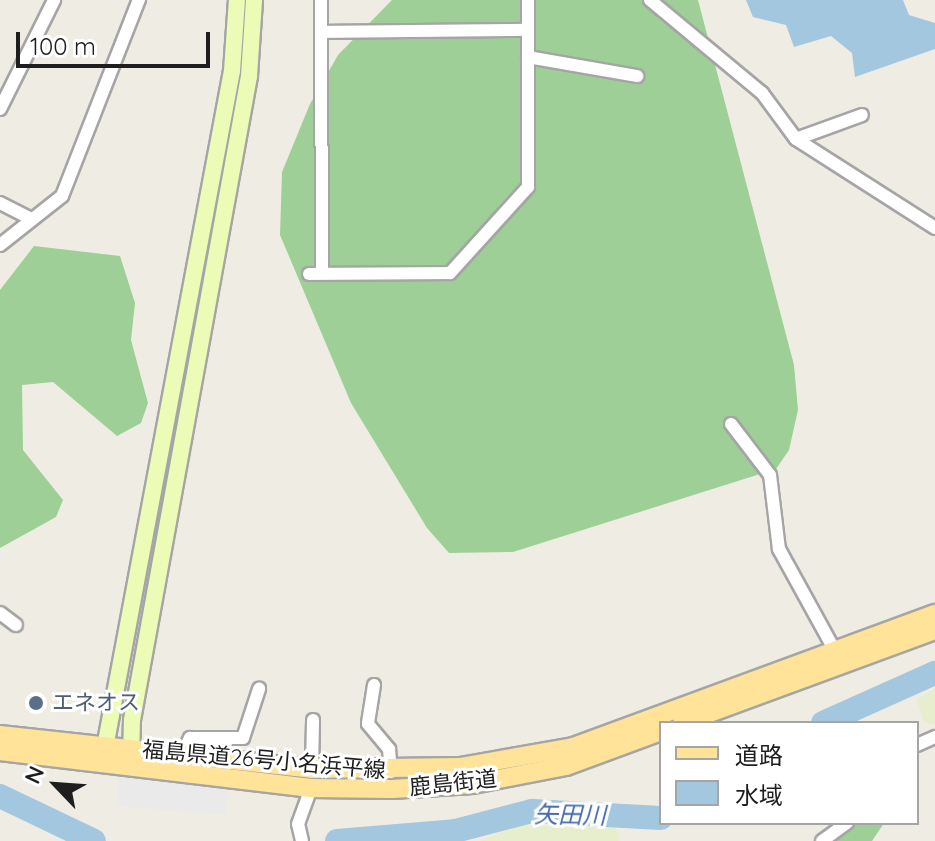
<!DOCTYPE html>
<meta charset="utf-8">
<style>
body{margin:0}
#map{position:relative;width:935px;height:841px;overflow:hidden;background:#efede3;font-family:Quicksand,"Noto Sans JP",sans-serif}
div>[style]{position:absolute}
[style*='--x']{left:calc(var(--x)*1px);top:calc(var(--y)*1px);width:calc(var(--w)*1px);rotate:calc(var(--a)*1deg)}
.farmland>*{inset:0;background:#e7eece}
.forest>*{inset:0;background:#9ecf97}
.parking>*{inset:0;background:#eaeaea}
.water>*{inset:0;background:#a2c7de}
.river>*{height:24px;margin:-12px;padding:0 12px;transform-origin:12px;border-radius:12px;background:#a2c7de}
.roads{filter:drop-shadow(2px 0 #a5a5a5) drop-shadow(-2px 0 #a5a5a5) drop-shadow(0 2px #a5a5a5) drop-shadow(0 -2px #a5a5a5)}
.street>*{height:12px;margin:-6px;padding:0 6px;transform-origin:6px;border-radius:6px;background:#fff}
.secondary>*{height:16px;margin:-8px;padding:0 8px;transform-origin:8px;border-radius:8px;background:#ecfbb5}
.primary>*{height:18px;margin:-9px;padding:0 9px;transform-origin:9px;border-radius:9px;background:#fee399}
.dots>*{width:22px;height:22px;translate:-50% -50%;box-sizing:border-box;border:4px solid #fff;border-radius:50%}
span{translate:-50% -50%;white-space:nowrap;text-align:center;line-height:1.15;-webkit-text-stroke:6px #fff;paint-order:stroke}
.service-label{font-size:22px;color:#4e5e75}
.left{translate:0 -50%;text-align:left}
.street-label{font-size:22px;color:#1e1e1e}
.water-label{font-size:24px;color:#486baf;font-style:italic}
.legend{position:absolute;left:659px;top:721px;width:260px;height:104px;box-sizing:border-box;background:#fff;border:2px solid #a5a5a5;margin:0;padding:10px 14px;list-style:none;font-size:24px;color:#1e1e1e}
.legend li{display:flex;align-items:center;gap:16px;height:40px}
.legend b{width:40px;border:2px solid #a5a5a5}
.north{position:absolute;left:16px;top:745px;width:80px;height:80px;-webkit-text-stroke:6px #fff;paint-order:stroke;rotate:295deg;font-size:22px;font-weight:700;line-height:32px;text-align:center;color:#1e1e1e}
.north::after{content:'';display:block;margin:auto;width:28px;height:36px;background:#1e1e1e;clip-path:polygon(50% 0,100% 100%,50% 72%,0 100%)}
.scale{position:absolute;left:16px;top:32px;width:194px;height:36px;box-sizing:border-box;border:4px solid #1e1e1e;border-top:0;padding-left:10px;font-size:24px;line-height:28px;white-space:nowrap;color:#1e1e1e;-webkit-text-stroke:6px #fff;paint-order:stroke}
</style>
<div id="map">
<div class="farmland">
<div style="clip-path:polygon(935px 688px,935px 724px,933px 724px,923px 721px,917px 699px)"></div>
<div style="clip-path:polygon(519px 825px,616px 828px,619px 841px,479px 841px)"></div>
</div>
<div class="forest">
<div style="clip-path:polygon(392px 0,698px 0,794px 365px,798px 410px,789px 450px,776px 469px,513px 552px,449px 553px,427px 528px,351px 403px,280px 235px,282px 172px,310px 104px,338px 55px)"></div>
<div style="clip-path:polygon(34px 246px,120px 256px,135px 303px,131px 340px,148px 403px,141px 423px,117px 436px,53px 382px,22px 385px,23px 450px,63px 500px,56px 517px,0 548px,0 290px)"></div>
<div style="clip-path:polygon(849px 823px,884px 823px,872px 841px,837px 841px)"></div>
</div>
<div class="parking">
<div style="clip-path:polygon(120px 772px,229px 782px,226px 815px,116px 806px)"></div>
</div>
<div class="water">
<div style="clip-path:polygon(746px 0,903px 0,909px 15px,935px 23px,935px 49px,855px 77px,852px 53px,831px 36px,794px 47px,786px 25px,753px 17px)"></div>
</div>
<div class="river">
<div style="--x:823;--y:723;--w:123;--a:-24.1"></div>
<div style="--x:0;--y:796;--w:104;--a:25.6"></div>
<div style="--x:337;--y:841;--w:118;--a:-4.8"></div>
<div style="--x:455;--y:831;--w:80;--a:-14.6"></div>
<div style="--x:532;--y:811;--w:129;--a:3.1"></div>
</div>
<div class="roads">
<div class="street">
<div style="--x:321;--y:0;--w:273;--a:89.8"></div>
<div style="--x:650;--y:0;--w:146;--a:39.7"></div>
<div style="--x:762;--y:93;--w:57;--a:53.5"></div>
<div style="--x:796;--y:139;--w:165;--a:32.6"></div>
<div style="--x:321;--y:32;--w:207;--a:-0.6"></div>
<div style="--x:528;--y:57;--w:111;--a:9.9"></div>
<div style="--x:0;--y:109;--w:122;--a:-63.6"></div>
<div style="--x:796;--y:139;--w:70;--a:-20"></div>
<div style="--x:0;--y:203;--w:36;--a:27"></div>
<div style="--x:0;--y:245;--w:79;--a:-38.3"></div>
<div style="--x:62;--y:196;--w:211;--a:-68.6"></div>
<div style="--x:309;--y:274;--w:141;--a:-0.4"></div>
<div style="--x:450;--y:273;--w:116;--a:-47.8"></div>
<div style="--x:528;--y:187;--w:187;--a:-90"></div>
<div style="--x:731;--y:424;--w:64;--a:52.6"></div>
<div style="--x:770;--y:475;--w:75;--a:83.1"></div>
<div style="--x:779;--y:549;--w:116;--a:61.2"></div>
<div style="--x:0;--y:613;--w:20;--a:37"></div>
<div style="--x:374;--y:685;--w:39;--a:99"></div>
<div style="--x:368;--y:724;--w:33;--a:50"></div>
<div style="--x:389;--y:749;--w:23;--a:85"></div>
<div style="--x:917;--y:745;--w:20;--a:-24"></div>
<div style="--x:182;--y:755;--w:19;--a:-65"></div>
<div style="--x:190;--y:738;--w:53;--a:0"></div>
<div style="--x:243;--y:738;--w:52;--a:-71.9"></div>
<div style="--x:312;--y:769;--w:49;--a:-88.8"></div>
<div style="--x:302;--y:841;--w:17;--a:-103"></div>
<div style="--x:298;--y:824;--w:38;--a:-70"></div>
<div style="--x:822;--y:841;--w:31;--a:-36"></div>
</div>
<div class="secondary">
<div style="--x:103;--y:758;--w:699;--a:-79.37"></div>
<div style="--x:232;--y:71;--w:71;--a:-86"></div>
<div style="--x:131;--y:760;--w:40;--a:-88.6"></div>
<div style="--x:132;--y:720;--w:655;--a:-79.7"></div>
<div style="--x:249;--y:76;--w:76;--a:-86.2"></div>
</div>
<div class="primary">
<div style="--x:682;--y:723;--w:270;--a:-20.2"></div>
<div style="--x:0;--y:735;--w:314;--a:6.2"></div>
<div style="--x:312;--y:769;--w:148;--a:-0.8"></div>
<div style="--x:460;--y:767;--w:115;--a:-10"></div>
<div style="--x:573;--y:747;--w:386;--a:-20.2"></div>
<div style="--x:0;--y:751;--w:313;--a:6.8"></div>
<div style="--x:311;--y:788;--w:81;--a:0.7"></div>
<div style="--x:392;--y:789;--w:81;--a:-3.5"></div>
<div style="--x:473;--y:784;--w:95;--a:-11"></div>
<div style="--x:566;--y:766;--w:101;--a:-20.2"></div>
</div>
</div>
<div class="dots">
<div style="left:36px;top:703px;background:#5c6f8a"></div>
</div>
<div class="service-label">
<span class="left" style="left:52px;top:703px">エネオス</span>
</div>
<div class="street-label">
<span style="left:264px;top:760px;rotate:5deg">福島県道26号小名浜平線</span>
<span style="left:453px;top:783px;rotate:-6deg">鹿島街道</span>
</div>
<div class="water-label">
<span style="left:570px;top:815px;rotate:1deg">矢田川</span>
</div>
<ul class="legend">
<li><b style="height:10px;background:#fee399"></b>道路</li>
<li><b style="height:22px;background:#a2c7de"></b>水域</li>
</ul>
<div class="north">N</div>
<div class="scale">100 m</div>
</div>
